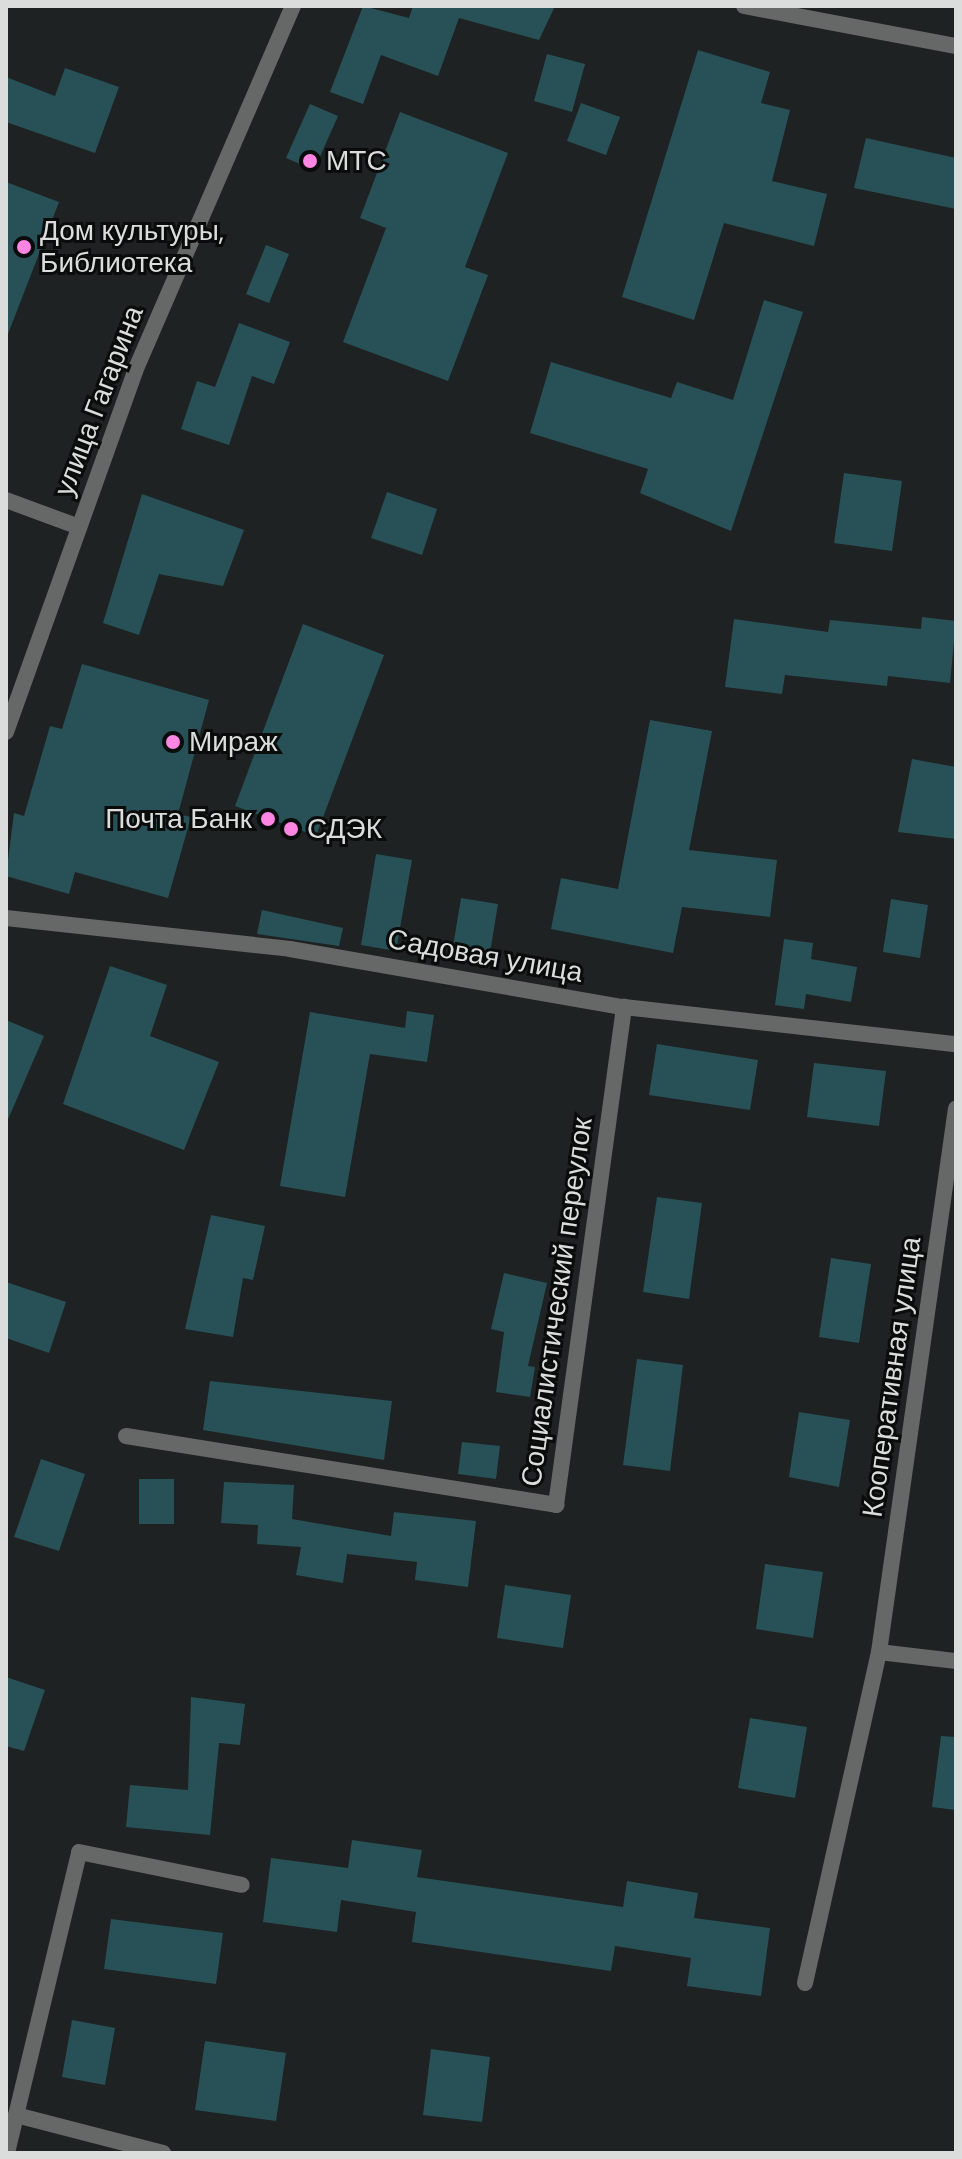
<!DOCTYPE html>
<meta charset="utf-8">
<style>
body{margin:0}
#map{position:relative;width:962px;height:2159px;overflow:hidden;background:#1f2222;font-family:"DM Sans",sans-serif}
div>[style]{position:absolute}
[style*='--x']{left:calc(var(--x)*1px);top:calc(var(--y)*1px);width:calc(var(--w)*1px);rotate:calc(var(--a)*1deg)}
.building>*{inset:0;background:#275156}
.minor>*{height:16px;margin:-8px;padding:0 8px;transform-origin:8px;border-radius:8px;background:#666868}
.tertiary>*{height:16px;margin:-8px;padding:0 8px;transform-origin:8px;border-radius:8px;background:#666868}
.dots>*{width:22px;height:22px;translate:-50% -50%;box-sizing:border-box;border:4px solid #0a0b0b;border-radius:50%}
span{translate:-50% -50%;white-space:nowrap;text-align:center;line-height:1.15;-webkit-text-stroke:6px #0a0b0b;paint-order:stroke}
.poi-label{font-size:28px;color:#dbdddd}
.left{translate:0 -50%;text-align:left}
.right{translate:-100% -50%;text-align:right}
.street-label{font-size:28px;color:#dbdddd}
.frame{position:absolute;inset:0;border:8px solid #dbdddd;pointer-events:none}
</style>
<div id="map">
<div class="building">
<div style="clip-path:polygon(363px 6px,409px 18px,413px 6px,555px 6px,539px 40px,459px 18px,438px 76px,381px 55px,363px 104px,330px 92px)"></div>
<div style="clip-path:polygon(698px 50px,770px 72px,761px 103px,790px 110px,772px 181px,827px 194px,814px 246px,724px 223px,694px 320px,622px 297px)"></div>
<div style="clip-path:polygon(547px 54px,585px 64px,572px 112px,534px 101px)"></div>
<div style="clip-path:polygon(65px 68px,119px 87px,95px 153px,6px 122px,6px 77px,55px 96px)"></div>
<div style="clip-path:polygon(581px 103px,620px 117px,606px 155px,567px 141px)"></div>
<div style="clip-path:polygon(310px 104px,338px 116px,314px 170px,286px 158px)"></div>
<div style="clip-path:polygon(400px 112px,508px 153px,465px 267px,488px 275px,448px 381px,343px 342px,386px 228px,360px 218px)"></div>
<div style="clip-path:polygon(866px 138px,956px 158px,956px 209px,854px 188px)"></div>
<div style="clip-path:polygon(6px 182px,59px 202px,8px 334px,6px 333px)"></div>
<div style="clip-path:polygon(266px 245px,289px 254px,269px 303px,246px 294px)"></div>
<div style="clip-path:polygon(764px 300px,803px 312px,731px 531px,640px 493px,648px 469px,530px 433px,551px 362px,671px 398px,677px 382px,733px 400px)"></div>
<div style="clip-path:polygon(239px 323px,290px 342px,274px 384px,252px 376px,229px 445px,181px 429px,197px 381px,215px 387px)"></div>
<div style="clip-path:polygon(844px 473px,902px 481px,892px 551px,834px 543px)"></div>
<div style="clip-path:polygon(387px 492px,437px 509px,422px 555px,371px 538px)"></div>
<div style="clip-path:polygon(142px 494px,244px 530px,223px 586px,159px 574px,139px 635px,103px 623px)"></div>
<div style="clip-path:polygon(922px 617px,956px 621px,950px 683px,888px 676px,887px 686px,785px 675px,782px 694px,725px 687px,734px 619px,828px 632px,830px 620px,921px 629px)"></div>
<div style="clip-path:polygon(303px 624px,384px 655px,316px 836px,235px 806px)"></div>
<div style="clip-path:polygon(82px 664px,209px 700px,178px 814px,191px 817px,168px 898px,75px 872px,69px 894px,6px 876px,14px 813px,24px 816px,50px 726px,62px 729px)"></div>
<div style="clip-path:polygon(650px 720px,712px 731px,689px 850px,777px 860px,770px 917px,682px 907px,673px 953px,551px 929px,561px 878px,618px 889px)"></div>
<div style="clip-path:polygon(912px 759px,956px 767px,956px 839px,898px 832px)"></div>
<div style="clip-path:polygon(376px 854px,412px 860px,396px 951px,361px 945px)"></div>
<div style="clip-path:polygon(461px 898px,498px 904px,488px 965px,451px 959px)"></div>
<div style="clip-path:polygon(891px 899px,928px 905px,920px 958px,883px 952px)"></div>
<div style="clip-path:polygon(262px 910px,343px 928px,339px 946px,257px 934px)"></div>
<div style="clip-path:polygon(784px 939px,813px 943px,811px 959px,857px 967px,851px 1002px,806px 994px,804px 1009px,775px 1005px)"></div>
<div style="clip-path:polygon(110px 966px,167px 985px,150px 1036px,219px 1062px,184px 1150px,63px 1104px)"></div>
<div style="clip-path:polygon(407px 1011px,434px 1015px,427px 1062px,370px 1054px,345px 1197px,280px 1186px,310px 1012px,405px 1028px)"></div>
<div style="clip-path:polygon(6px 1020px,44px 1036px,6px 1124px)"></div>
<div style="clip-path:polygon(657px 1044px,758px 1060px,750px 1110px,649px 1095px)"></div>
<div style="clip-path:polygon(814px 1063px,886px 1071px,879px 1126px,807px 1117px)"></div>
<div style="clip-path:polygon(657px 1197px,702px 1203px,689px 1299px,643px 1292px)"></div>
<div style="clip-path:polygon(211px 1215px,265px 1226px,253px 1280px,243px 1278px,233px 1337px,185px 1329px)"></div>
<div style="clip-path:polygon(831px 1258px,871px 1264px,859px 1343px,819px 1337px)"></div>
<div style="clip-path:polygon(504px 1273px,547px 1283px,528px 1366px,535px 1367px,530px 1397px,496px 1392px,504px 1332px,491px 1329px)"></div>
<div style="clip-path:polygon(6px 1282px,66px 1302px,49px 1353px,6px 1338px)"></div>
<div style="clip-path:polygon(637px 1359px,683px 1365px,670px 1471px,623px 1465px)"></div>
<div style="clip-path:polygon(210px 1381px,392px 1401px,384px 1460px,203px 1430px)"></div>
<div style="clip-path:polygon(799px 1412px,850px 1420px,839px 1487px,789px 1477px)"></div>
<div style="clip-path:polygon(462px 1442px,500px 1446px,496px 1479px,458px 1474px)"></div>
<div style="clip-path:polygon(41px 1459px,85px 1474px,59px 1551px,14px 1537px)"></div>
<div style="clip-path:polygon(139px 1479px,174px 1479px,174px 1524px,139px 1524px)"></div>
<div style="clip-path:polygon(224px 1482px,294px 1485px,292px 1519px,391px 1536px,394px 1512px,476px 1521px,468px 1587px,415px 1580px,417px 1562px,347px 1554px,343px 1583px,296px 1575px,301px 1547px,257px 1544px,258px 1525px,221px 1523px)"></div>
<div style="clip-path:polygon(765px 1564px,823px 1572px,813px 1638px,756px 1629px)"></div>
<div style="clip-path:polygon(505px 1585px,571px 1595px,563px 1648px,497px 1638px)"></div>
<div style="clip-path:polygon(6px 1677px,45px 1690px,24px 1751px,6px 1746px)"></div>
<div style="clip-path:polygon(191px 1697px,245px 1704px,240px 1745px,219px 1743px,210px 1835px,126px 1827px,130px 1785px,188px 1790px)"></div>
<div style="clip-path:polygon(750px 1718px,807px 1727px,795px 1798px,738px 1788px)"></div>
<div style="clip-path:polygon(941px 1736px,956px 1737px,956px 1810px,932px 1807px)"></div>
<div style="clip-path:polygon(352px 1840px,422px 1850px,417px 1877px,623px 1907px,627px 1881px,698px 1893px,694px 1918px,770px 1928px,761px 1996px,687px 1986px,691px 1958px,615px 1946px,611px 1971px,412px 1942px,416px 1912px,341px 1900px,337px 1932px,263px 1922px,271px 1858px,348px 1868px)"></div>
<div style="clip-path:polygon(111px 1919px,223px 1933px,216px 1984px,104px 1969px)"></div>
<div style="clip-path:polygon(72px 2020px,115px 2028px,105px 2085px,62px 2077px)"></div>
<div style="clip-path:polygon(205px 2041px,286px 2053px,276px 2121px,195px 2110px)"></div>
<div style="clip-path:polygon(431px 2049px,490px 2057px,482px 2122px,423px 2115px)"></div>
</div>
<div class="minor">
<div style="--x:744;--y:6;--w:216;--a:10.7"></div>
<div style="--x:6;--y:500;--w:78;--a:20.3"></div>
<div style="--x:6;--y:918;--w:286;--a:6.2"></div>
<div style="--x:290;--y:949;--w:339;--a:9.9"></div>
<div style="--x:624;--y:1007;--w:334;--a:6.4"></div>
<div style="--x:126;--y:1436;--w:436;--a:9.1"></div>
<div style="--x:556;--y:1505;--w:503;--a:-82.22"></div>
<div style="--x:879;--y:1652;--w:78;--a:6.7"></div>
<div style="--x:805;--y:1983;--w:339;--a:-77.4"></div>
<div style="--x:879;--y:1652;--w:549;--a:-81.94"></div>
<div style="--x:16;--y:2115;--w:152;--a:14.5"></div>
<div style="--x:7;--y:2153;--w:309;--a:-76.5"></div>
<div style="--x:79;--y:1852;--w:166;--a:11.4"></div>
</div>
<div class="tertiary">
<div style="--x:6;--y:732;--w:383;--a:-70.3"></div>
<div style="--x:135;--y:371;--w:398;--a:-66.6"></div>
</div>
<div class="dots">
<div style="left:310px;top:161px;background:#fd86e2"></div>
<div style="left:24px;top:247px;background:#fd86e2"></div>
<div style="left:173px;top:742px;background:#fd86e2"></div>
<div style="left:268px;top:819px;background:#fd86e2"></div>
<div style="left:291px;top:829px;background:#fd86e2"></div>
</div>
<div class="poi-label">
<span class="left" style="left:326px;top:161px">МТС</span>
<span class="left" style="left:40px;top:247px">Дом культуры,<br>Библиотека</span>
<span class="left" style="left:189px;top:742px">Мираж</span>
<span class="right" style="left:252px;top:819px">Почта Банк</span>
<span class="left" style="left:307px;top:829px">СДЭК</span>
</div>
<div class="street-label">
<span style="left:99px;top:401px;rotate:-69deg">улица Гагарина</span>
<span style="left:485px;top:956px;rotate:10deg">Садовая улица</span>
<span style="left:557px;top:1302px;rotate:-82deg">Социалистический переулок</span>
<span style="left:892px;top:1377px;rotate:-82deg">Кооперативная улица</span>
</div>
<div class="frame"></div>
</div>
